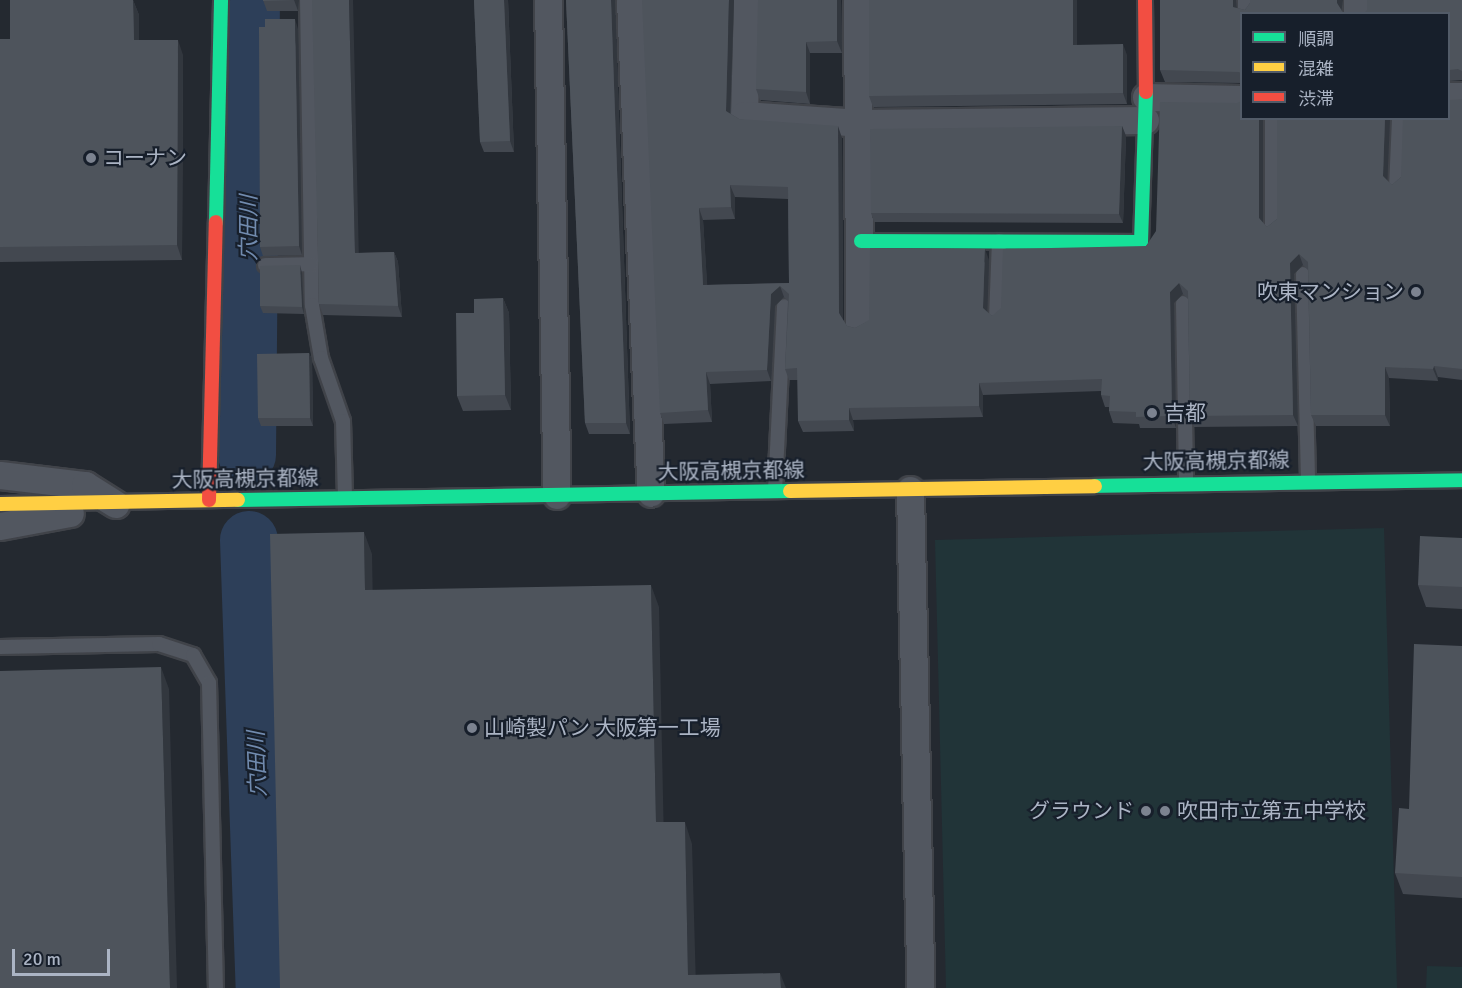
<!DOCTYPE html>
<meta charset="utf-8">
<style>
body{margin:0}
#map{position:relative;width:1462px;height:988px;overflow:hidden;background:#242930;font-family:Signika,"Noto Sans JP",sans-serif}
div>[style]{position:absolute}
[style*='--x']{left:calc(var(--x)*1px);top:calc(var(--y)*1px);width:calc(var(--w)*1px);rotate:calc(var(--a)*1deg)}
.green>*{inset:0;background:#213438}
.river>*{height:58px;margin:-29px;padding:0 29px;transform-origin:29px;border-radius:29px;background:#2d3f59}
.roads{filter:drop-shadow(2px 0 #404349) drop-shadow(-2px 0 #404349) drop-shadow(0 2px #404349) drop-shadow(0 -2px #404349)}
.lane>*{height:14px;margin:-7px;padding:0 7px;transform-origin:7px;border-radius:7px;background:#525760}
.street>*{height:27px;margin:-13.5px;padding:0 13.5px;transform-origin:13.5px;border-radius:13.5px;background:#525760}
.fast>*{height:14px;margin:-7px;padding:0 7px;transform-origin:7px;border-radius:7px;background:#16e098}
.slow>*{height:14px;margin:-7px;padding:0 7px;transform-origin:7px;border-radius:7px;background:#ffcf43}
.jam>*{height:14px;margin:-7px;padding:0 7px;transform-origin:7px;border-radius:7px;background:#f24e42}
.wall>*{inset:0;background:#434850}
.shaded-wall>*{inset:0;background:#32373e}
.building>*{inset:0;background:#4e545c}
.dots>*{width:16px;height:16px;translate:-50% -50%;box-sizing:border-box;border:3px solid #171f2b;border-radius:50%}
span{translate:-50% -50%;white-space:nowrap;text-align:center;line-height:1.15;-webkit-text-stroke:4.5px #171f2b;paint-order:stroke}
.poi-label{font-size:21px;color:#abb4c4}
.left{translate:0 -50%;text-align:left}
.right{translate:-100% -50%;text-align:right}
.street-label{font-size:21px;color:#abb4c4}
.water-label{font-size:22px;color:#718baf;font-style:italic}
.legend{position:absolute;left:1240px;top:12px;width:210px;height:108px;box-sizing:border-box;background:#171f2b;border:2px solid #525b68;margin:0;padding:8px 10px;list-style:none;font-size:18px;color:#abb4c4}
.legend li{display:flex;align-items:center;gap:12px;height:30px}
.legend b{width:30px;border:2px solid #525b68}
.scale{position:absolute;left:12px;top:949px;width:98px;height:27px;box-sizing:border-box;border:3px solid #abb4c4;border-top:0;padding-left:8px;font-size:18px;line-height:21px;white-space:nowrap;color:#abb4c4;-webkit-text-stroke:4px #171f2b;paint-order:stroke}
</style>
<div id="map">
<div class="green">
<div style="clip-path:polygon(1384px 528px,1397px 988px,946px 988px,935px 540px)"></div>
<div style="clip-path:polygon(1427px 966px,1462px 967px,1462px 988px,1426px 988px)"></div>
</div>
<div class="river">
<div style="--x:247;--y:455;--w:455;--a:-89.5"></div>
<div style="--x:249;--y:540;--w:448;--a:88"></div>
</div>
<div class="roads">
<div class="lane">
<div style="--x:307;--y:0;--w:305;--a:89.1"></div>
<div style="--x:312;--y:305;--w:54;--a:80.4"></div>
<div style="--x:321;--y:358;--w:67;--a:70.8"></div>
<div style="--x:343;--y:421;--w:77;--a:88.5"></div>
<div style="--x:1245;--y:0;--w:14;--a:90"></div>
<div style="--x:1272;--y:118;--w:112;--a:90"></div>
<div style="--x:1396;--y:188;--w:70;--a:-87.5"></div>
<div style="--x:265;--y:265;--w:46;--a:-1.2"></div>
<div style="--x:1303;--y:274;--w:206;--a:88.6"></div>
<div style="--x:1183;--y:303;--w:180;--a:89"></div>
<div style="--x:996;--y:319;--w:78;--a:-87.8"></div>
<div style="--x:775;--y:491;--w:185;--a:-87.2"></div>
<div style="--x:0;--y:647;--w:159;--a:-1.1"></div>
<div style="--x:159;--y:644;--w:36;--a:18"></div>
<div style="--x:193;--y:655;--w:32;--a:60"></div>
<div style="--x:209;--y:683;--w:305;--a:88.7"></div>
</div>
<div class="street">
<div style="--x:548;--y:0;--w:495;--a:89"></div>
<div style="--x:630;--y:0;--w:493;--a:87.6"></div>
<div style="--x:747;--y:0;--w:115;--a:91.5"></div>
<div style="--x:744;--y:115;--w:116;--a:3.9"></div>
<div style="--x:860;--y:123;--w:285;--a:-0.6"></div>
<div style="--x:857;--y:0;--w:324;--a:89.6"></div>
<div style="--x:1357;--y:0;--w:14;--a:90"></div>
<div style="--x:1448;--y:96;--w:14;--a:0"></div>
<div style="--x:1146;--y:97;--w:96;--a:1.2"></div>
<div style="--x:0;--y:475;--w:86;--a:6.7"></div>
<div style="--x:85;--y:485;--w:36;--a:32"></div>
<div style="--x:910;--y:490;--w:498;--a:88.8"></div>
<div style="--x:0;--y:526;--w:71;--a:-10.5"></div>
</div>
<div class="fast">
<div style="--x:216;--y:222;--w:222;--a:-88.7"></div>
<div style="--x:861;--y:241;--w:280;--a:0.2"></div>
<div style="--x:1141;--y:242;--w:150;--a:-88.1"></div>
<div style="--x:1095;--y:486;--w:367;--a:-0.9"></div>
<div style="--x:238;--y:500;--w:552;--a:-0.93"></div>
</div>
<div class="slow">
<div style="--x:790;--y:491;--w:305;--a:-0.9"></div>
<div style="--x:0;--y:504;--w:238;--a:-1"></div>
</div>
<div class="jam">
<div style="--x:1145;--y:0;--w:92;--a:89.4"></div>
<div style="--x:209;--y:500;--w:278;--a:-88.6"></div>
</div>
</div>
<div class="wall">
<div style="clip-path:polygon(133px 0,139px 15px,139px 40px,183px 55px,182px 260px,0 262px,0 39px,10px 39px)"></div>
<div style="clip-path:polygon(263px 0,299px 0,298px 11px,267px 11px)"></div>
<div style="clip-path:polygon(474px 0,508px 0,514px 152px,484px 152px,480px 142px)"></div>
<div style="clip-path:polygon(566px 0,615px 0,630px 434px,589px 434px,585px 423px)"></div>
<div style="clip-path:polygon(evenodd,734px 0,731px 114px,739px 119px,842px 138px,843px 320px,847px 326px,855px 328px,989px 260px,987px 312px,992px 316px,1146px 246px,1263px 118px,1263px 223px,1267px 227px,1277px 219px,1277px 118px,1390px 118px,1387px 181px,1392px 185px,1401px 177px,1462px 99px,1462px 380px,1438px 377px,1438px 381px,1389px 378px,1390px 426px,1316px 426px,1311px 415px,1308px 270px,1303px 265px,1294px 274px,1298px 426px,1194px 427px,1190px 416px,1188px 299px,1183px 294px,1174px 303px,1176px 428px,1140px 428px,1139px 424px,1113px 423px,1109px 411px,1109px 407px,1105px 407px,1101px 395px,1101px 391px,983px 395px,983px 417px,853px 420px,854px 431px,803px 432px,798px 421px,798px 380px,789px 380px,785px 369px,788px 301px,784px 297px,775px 306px,771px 381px,710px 384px,712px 422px,664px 424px,660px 413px,734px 0,735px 197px,788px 199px,789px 283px,707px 285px,703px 220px,735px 219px,735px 197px)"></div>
<div style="clip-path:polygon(841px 0,842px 53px,810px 53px,810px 104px,760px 100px,756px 89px)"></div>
<div style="clip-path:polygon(869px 0,1077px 0,1077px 45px,1127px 55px,1127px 104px,873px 107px,869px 96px)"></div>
<div style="clip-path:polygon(1236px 0,1237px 8px,1245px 10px,1250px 3px,1250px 0,1343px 0,1342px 10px,1242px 14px,1242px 83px,1165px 82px,1160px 70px)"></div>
<div style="clip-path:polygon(1462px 0,1462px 80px,1449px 81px,1449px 14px,1367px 10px)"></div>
<div style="clip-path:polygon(298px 29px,302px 255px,263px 256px,260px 247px)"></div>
<div style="clip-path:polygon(1122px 126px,1126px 136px,1123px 223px,874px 222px,871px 213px)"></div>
<div style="clip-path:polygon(394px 252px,398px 262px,402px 317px,323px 315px,319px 304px,359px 253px)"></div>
<div style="clip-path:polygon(302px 273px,304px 314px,263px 313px,260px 306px)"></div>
<div style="clip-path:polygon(503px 298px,509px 313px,511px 410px,463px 411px,457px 396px,474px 313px)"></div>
<div style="clip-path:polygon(309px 353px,312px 360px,313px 426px,261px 426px,258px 418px)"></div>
<div style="clip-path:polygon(1462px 538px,1462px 609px,1426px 607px,1418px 585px)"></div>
<div style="clip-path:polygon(1462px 646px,1462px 898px,1403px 894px,1395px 873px,1409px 809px)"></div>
</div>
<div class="shaded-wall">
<div style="clip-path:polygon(133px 0,139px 15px,139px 55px,134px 40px)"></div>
<div style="clip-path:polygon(294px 0,299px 0,298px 11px)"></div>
<div style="clip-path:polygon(349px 0,353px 0,359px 264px,355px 253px)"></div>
<div style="clip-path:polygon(504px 0,508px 0,514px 152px,510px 141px)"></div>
<div style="clip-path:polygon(611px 0,615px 0,630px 434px,626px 423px)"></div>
<div style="clip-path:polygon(729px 0,734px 0,730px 123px,726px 111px)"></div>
<div style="clip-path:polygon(837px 0,841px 0,842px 53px,837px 41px)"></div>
<div style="clip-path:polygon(1073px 0,1077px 0,1077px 57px,1073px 45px)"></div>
<div style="clip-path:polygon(1233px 0,1236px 0,1238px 19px,1233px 7px)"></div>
<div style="clip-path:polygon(1337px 0,1343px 0,1341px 14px,1337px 3px)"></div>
<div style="clip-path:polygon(295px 19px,298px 29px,302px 255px,299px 246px)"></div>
<div style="clip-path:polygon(178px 40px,183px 55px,182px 260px,177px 245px)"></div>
<div style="clip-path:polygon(806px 42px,810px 53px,810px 104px,806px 92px)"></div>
<div style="clip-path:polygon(1123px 44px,1127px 55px,1127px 104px,1123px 93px)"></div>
<div style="clip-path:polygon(1259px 118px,1263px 118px,1263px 230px,1259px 218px)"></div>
<div style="clip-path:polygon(1385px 118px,1390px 118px,1387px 188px,1383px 176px)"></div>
<div style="clip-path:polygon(838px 126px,842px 138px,843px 324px,839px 313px)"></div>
<div style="clip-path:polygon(1122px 126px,1126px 136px,1123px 223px,1119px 214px)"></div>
<div style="clip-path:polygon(730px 185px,735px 197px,735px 219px,731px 207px)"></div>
<div style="clip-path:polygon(699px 208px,703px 220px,708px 296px,703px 285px)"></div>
<div style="clip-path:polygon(985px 249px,989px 260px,987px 319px,983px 308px)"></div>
<div style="clip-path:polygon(394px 252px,398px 262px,402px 317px,398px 306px)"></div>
<div style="clip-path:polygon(1299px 254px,1303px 265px,1294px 274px,1298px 426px,1293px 415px,1290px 263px)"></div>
<div style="clip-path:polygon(300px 265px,302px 273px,304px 314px,302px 307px)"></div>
<div style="clip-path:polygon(1179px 283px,1183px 294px,1174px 303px,1176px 428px,1172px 416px,1170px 292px)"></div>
<div style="clip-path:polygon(780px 286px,784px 297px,775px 306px,771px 381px,767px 370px,771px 294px)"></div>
<div style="clip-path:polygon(503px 298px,509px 313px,511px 410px,505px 395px)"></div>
<div style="clip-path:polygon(309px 353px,312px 360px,313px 426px,310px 418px)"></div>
<div style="clip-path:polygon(1434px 366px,1438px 377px,1438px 381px,1433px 369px)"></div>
<div style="clip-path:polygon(1385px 367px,1389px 378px,1390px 426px,1385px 415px)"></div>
<div style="clip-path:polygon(706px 372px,710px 384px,712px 422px,708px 410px)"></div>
<div style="clip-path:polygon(979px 383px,983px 395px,983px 417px,979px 406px)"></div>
<div style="clip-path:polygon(849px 408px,853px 420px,854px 431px,849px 420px)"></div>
<div style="clip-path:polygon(364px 532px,372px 554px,373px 612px,365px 590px)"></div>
<div style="clip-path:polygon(651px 585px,659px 607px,664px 844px,656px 822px)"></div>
<div style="clip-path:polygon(161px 667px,169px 689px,177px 988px,170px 988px)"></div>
<div style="clip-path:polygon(685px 822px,692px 844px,696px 988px,688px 975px)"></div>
<div style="clip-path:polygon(780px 973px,786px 988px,781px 988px)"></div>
</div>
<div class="building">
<div style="clip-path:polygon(10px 0,133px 0,134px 40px,178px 40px,177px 245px,0 247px,0 39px,10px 39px)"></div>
<div style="clip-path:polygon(263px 0,294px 0,263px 1px)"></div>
<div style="clip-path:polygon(312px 0,349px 0,355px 253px,394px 252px,398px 306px,319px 304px)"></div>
<div style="clip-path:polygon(474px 0,504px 0,510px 141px,480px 142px)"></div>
<div style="clip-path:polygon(566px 0,611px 0,626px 423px,585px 423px)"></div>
<div style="clip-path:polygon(evenodd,642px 0,729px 0,726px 111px,739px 119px,838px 126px,839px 313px,847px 326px,855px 328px,869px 320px,870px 248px,985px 249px,983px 308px,992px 316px,1001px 308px,1003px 249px,1146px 246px,1156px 231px,1160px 102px,1237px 103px,1242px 101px,1242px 118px,1259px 118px,1259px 218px,1267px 227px,1277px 219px,1277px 118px,1385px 118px,1383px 176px,1392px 185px,1401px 177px,1403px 118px,1449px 118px,1449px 100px,1462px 99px,1462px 369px,1434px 366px,1433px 369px,1385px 367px,1385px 415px,1311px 415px,1308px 262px,1299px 254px,1290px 263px,1293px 415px,1190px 416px,1188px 291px,1179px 283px,1170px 292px,1172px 416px,1136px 417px,1136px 412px,1109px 411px,1110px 396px,1101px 395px,1102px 379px,979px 383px,979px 406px,849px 408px,849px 420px,798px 421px,797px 368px,785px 369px,789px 294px,780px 286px,771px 294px,767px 370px,706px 372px,708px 410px,660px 413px,642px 0,730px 185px,788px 187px,789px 283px,703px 285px,699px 208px,731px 207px,730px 185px)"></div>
<div style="clip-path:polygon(758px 0,837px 0,837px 41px,806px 42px,806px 92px,756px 89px)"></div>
<div style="clip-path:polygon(869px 0,1073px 0,1073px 45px,1123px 44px,1123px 93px,869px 96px)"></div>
<div style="clip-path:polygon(1160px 0,1233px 0,1233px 7px,1245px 10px,1250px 3px,1250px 0,1337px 0,1337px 3px,1344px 14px,1242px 14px,1242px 74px,1239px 72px,1160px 70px)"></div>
<div style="clip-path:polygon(1367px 0,1462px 0,1462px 71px,1458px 69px,1449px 70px,1449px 14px,1363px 14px,1367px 10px)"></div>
<div style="clip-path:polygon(265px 19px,295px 19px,299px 246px,260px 247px,259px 27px,265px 27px)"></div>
<div style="clip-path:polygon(1122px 126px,1119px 214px,871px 213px,870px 129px)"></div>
<div style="clip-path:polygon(300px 265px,302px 307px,260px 306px,260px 266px)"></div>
<div style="clip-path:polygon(503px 298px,505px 395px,457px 396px,456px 313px,474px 313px,474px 299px)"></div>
<div style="clip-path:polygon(309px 353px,310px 418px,258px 418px,257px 354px)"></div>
<div style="clip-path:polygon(364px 532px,365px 590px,651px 585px,656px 822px,685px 822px,688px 975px,780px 973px,781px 988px,280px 988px,270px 534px)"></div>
<div style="clip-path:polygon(1420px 536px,1462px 538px,1462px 587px,1418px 585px)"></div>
<div style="clip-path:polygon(1414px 644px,1462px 646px,1462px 877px,1395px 873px,1399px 808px,1409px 809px)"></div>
<div style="clip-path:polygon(161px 667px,170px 988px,0 988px,0 671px)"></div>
</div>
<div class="dots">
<div style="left:91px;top:158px;background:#7c8390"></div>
<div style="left:1416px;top:292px;background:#7c8390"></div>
<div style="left:1152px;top:413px;background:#7c8390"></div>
<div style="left:472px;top:728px;background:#7c8390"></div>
<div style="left:1146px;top:811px;background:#7c8390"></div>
<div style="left:1165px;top:811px;background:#7c8390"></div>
</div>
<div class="poi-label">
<span class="left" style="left:103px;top:158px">コーナン</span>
<span class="right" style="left:1404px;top:292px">吹東マンション</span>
<span class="left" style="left:1164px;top:413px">吉都</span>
<span class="left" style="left:484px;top:728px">山崎製パン 大阪第一工場</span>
<span class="right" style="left:1134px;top:811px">グラウンド</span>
<span class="left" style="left:1177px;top:811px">吹田市立第五中学校</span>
</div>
<div class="street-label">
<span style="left:1216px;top:461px;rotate:-1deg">大阪高槻京都線</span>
<span style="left:731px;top:471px;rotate:-1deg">大阪高槻京都線</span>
<span style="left:245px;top:479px;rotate:-1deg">大阪高槻京都線</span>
</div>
<div class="water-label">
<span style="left:249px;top:228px;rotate:-90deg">穴田川</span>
<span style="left:257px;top:764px;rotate:-92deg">穴田川</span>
</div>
<ul class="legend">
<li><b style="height:8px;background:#16e098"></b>順調</li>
<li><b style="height:8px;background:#ffcf43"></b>混雑</li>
<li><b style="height:8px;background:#f24e42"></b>渋滞</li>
</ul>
<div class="scale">20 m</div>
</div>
